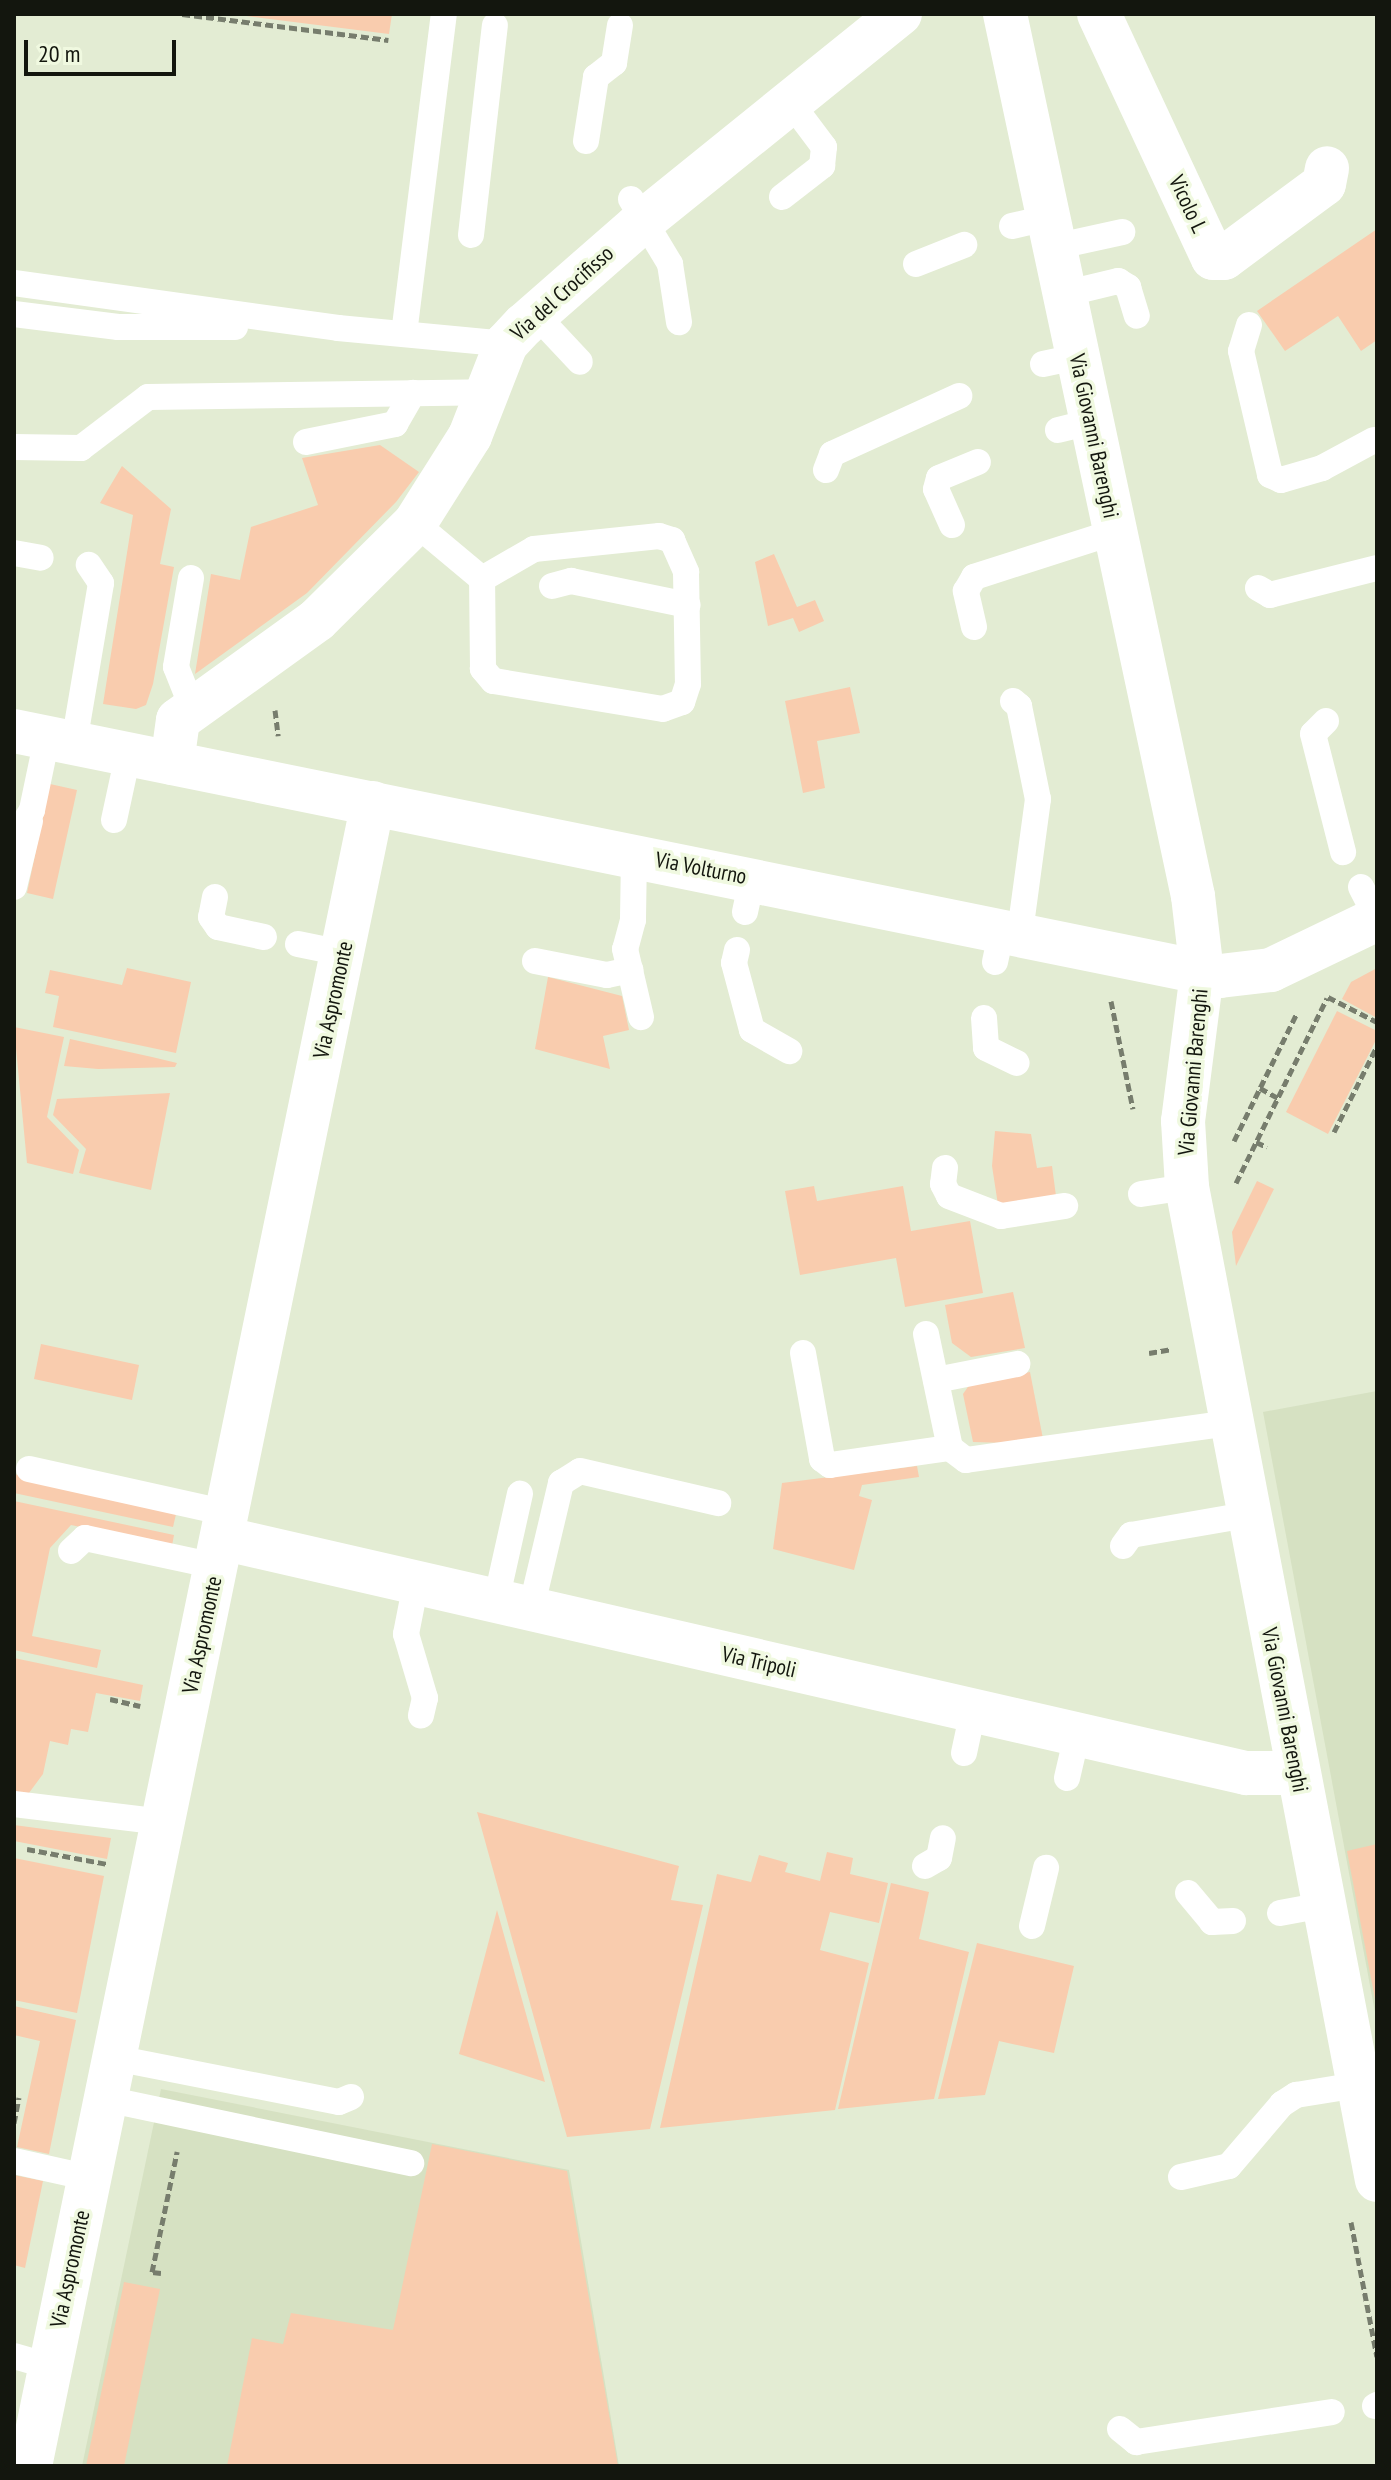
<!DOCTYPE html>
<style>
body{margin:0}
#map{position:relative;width:1391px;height:2480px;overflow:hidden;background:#e3ecd3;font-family:"PT Sans Narrow",sans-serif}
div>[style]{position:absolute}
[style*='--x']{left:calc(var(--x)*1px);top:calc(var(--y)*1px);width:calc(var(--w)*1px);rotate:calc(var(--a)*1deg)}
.built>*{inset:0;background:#d6e1c2}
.green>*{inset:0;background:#f9ccae}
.path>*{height:5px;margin-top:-2.5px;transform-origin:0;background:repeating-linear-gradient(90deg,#777d6d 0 8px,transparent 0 12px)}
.lane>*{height:26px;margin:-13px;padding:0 13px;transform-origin:13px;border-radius:13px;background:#fff}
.street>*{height:44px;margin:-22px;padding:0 22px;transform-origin:22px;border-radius:22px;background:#fff}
span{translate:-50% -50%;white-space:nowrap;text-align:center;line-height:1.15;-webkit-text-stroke:7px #f0f9e0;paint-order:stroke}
.street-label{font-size:22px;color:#13160e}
.frame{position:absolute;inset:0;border:16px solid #13160e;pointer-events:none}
.scale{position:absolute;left:24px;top:40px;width:152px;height:36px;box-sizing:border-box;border:4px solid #13160e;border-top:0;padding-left:10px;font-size:24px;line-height:28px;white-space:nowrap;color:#13160e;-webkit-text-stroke:6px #f0f9e0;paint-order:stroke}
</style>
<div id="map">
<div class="built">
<div style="clip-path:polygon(1377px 1391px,1377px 2023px,1263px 1412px)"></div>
<div style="clip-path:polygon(161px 2089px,569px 2170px,619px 2466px,82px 2466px)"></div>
</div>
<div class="green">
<div style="clip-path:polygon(231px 14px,392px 14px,389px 34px)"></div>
<div style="clip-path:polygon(1377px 229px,1377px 340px,1361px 351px,1338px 316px,1285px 351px,1257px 311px)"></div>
<div style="clip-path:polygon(380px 445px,419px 472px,396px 502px,307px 593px,195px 674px,211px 574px,240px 580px,251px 527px,318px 505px,302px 458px)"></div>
<div style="clip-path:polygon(122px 466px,171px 509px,160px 564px,174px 567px,153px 684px,146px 705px,136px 709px,103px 704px,133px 515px,100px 503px)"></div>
<div style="clip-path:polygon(774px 554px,797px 607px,815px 600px,824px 621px,799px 632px,793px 618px,768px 626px,755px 562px)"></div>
<div style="clip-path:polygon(850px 687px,860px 733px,817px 741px,825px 788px,803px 793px,785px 701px)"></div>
<div style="clip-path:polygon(50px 784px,77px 790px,53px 899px,27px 893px)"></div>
<div style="clip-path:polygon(127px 968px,191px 982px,176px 1053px,53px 1027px,59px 996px,45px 993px,50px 970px,122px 985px)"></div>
<div style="clip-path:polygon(1377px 968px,1377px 1018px,1342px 999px,1351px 982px)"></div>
<div style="clip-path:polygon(548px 977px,622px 996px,629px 1030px,603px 1036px,610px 1069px,535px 1049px)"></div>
<div style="clip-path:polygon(1337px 1011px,1377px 1031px,1377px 1038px,1328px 1134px,1286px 1112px)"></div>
<div style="clip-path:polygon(14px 1027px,64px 1037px,47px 1117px,79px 1150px,73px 1174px,27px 1163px)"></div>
<div style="clip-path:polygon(70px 1039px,152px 1057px,177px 1063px,175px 1067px,98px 1069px,64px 1066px)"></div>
<div style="clip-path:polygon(170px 1093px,151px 1190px,79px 1173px,86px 1149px,53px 1115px,57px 1099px)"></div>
<div style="clip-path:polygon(995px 1131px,1031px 1134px,1037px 1168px,1052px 1166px,1056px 1196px,998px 1205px,992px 1166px)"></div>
<div style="clip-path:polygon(1257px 1181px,1274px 1189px,1236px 1266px,1232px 1232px)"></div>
<div style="clip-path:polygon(814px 1186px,817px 1201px,903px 1186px,911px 1231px,970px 1221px,983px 1293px,905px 1307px,896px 1258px,800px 1275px,785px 1191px)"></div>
<div style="clip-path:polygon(1013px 1292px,1025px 1348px,971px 1357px,952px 1343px,945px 1305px)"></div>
<div style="clip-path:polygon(41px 1344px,139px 1365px,132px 1400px,34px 1379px)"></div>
<div style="clip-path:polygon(1030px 1372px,1044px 1444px,973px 1442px,963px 1394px,970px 1384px)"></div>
<div style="clip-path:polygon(917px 1466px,919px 1477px,862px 1485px,859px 1496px,872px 1500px,854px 1570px,773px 1549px,782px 1483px)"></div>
<div style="clip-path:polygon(14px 1474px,177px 1510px,173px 1527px,14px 1493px)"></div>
<div style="clip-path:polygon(14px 1501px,174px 1535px,172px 1546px,71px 1525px,50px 1548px,32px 1636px,101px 1650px,97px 1668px,14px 1650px)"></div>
<div style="clip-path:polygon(14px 1658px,143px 1685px,140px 1701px,96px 1693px,88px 1732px,71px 1729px,68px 1745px,50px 1741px,43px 1774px,26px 1797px,14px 1795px)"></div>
<div style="clip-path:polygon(477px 1812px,679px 1866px,671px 1900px,703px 1905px,650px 2129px,567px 2137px)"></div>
<div style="clip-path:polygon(14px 1825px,111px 1838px,107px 1859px,14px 1841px)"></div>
<div style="clip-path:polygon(1377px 1844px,1377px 2010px,1347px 1851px)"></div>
<div style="clip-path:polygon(827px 1852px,853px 1858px,850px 1874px,888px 1883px,879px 1923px,830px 1912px,820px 1950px,869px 1963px,835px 2110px,660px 2128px,717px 1874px,751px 1882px,759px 1855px,788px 1863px,785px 1872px,820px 1881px)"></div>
<div style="clip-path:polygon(14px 1858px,104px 1876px,77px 2013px,14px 2000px)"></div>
<div style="clip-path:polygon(891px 1883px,929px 1892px,919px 1939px,969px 1952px,934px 2099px,838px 2109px)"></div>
<div style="clip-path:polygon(497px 1910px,545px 2082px,459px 2054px)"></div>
<div style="clip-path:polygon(977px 1943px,1074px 1966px,1054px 2053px,999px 2041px,985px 2095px,938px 2099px)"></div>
<div style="clip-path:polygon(14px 2006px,76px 2020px,49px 2154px,17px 2147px,40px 2041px,14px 2035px)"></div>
<div style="clip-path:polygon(432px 2144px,567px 2171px,618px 2466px,227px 2466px,252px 2338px,283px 2344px,291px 2313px,393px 2330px)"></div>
<div style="clip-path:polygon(14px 2175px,43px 2181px,25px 2268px,14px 2265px)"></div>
<div style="clip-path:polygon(124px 2282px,160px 2289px,124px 2466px,86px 2466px)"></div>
</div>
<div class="path">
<div style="--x:182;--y:14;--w:208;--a:7.2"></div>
<div style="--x:275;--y:710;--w:26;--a:83"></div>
<div style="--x:1328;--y:997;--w:55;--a:27"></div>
<div style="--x:1111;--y:1001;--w:110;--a:78.5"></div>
<div style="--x:1260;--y:1088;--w:21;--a:29"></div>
<div style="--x:1334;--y:1132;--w:96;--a:-63.4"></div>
<div style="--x:1234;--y:1141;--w:143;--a:-63.8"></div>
<div style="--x:1256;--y:1142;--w:12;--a:24"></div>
<div style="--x:1236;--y:1183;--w:206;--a:-63.8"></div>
<div style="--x:1149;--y:1353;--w:22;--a:-10"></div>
<div style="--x:110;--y:1699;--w:31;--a:13"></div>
<div style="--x:27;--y:1849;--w:81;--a:10.6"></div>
<div style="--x:14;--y:2123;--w:26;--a:-79"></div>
<div style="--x:1351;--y:2222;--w:137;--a:79.1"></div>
<div style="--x:161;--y:2273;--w:9;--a:-174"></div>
<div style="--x:152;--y:2272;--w:123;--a:-78.2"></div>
</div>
<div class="lane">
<div style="--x:586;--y:141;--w:65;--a:-81.1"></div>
<div style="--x:596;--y:77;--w:23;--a:-38"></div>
<div style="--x:614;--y:63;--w:38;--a:-81"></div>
<div style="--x:782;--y:197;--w:51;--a:-37.8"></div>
<div style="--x:822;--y:166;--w:19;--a:-84"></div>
<div style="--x:824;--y:147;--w:55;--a:-126.9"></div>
<div style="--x:631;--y:199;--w:76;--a:59"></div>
<div style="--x:670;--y:264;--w:59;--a:81.2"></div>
<div style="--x:1012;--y:226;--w:36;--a:-13"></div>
<div style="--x:471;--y:235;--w:211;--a:-83.5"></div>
<div style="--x:1054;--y:247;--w:70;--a:-12.4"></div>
<div style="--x:916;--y:264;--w:52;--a:-21.6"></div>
<div style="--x:14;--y:283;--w:327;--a:7.9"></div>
<div style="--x:338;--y:328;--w:169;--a:5.4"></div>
<div style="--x:1064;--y:294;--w:56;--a:-13.5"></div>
<div style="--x:1118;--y:281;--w:12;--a:31"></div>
<div style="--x:1128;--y:287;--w:30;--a:73"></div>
<div style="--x:14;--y:314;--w:105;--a:7.1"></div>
<div style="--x:118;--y:327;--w:117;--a:0"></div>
<div style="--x:536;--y:315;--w:64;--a:46.9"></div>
<div style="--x:1249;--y:325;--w:27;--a:107"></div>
<div style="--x:1241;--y:351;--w:127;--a:76.8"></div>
<div style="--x:1270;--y:475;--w:12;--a:24"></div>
<div style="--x:1281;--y:480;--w:43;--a:-16.3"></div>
<div style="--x:1322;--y:468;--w:59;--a:-28.3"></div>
<div style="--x:404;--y:334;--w:322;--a:-82.9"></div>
<div style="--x:1043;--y:364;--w:35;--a:-12"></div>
<div style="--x:1058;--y:430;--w:34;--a:-14"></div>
<div style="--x:306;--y:442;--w:91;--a:-11.4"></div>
<div style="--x:395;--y:424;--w:36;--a:-60"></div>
<div style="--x:14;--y:447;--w:67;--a:0.9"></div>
<div style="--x:81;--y:448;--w:84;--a:-37.3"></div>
<div style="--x:148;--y:397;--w:338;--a:-0.8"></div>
<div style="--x:826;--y:470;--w:17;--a:-69"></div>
<div style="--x:832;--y:454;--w:140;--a:-24.5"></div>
<div style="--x:415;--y:523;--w:87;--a:39.9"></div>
<div style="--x:482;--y:579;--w:60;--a:-30"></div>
<div style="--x:534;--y:549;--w:126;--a:-5.9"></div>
<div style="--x:659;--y:536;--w:14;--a:17"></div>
<div style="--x:672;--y:540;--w:35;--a:66"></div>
<div style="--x:686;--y:572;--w:112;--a:89"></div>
<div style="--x:688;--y:684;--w:19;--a:108"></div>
<div style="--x:682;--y:702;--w:20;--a:160"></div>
<div style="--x:663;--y:709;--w:172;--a:-170.6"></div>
<div style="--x:493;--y:681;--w:16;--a:-130"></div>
<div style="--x:483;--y:669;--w:90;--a:-90.6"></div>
<div style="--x:952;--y:525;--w:39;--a:-114"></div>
<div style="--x:936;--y:489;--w:11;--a:-75"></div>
<div style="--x:939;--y:478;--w:42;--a:-22.3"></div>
<div style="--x:14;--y:553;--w:27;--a:10"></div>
<div style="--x:191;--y:578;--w:90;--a:99.6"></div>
<div style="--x:176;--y:667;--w:43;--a:68.2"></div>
<div style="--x:552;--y:586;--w:20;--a:-15"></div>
<div style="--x:571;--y:581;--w:119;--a:11.6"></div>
<div style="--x:1258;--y:588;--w:14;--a:30"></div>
<div style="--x:1270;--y:595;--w:110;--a:-14.2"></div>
<div style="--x:974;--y:627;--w:37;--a:-103"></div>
<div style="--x:966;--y:591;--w:16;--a:-60"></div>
<div style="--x:974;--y:577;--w:147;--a:-17.8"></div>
<div style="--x:1013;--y:701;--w:8;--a:40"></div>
<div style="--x:1019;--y:706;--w:95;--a:78.5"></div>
<div style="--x:1038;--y:799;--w:135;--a:97.7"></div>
<div style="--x:1326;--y:721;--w:18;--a:135"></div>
<div style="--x:1313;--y:734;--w:122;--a:75.7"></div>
<div style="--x:74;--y:743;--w:162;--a:-80.4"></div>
<div style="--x:101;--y:583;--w:22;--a:-124"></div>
<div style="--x:114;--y:820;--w:66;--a:-77.8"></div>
<div style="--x:14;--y:838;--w:33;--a:-57"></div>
<div style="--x:32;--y:810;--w:74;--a:-78.2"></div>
<div style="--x:634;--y:855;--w:65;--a:90.9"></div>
<div style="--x:633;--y:920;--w:30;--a:105"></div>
<div style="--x:625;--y:949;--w:70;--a:76.8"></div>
<div style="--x:14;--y:887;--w:68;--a:-76.4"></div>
<div style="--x:1361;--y:887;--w:35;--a:63"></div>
<div style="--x:215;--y:897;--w:20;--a:101"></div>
<div style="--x:211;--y:917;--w:12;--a:55"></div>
<div style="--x:218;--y:927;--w:47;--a:12.3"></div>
<div style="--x:745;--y:912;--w:35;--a:-78"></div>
<div style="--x:298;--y:944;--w:45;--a:11.6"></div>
<div style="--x:737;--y:950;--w:13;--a:103"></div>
<div style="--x:734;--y:963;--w:69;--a:75"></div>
<div style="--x:752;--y:1030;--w:43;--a:29.6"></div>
<div style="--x:535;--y:961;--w:73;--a:11"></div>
<div style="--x:607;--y:975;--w:24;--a:-12"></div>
<div style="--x:995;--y:962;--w:33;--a:-78"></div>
<div style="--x:984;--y:1018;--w:30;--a:86"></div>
<div style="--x:986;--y:1048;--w:34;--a:26"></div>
<div style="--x:945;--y:1168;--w:16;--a:97"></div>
<div style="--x:943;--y:1184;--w:13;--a:63"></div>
<div style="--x:949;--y:1196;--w:56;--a:21"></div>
<div style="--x:1001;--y:1216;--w:65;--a:-8.9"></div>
<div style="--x:1141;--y:1194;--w:47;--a:-8.7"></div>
<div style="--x:926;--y:1334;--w:116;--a:78.1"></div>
<div style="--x:950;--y:1448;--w:20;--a:37"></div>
<div style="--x:966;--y:1460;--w:267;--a:-8"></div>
<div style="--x:803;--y:1353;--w:108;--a:79.8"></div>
<div style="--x:822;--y:1459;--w:10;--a:37"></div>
<div style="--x:830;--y:1465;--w:121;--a:-8.1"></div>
<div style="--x:936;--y:1380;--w:83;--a:-11.2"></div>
<div style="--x:29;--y:1469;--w:203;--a:12.5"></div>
<div style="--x:1123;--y:1546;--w:14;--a:-54"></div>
<div style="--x:1131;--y:1535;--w:118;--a:-9.8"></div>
<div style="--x:71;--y:1551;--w:19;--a:-43"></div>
<div style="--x:85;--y:1538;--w:134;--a:12.1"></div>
<div style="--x:416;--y:1583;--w:52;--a:101.1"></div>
<div style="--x:406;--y:1634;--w:67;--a:73.5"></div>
<div style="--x:425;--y:1698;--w:18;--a:103"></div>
<div style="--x:496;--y:1601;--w:110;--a:-77.4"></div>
<div style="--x:531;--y:1609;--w:130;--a:-76.6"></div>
<div style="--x:561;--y:1483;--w:22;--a:-32"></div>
<div style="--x:580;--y:1471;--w:142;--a:13.1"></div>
<div style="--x:964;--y:1753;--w:43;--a:-77.9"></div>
<div style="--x:1067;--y:1778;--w:44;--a:-76.9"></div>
<div style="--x:14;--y:1804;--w:150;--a:6.9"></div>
<div style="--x:925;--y:1866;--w:16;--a:-30"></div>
<div style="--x:939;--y:1858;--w:20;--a:-79"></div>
<div style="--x:1188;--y:1893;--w:38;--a:50"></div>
<div style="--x:1212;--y:1922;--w:21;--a:-3"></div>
<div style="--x:1280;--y:1913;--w:44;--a:-10.5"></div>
<div style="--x:1032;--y:1926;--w:60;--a:-76.4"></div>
<div style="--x:115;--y:2058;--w:228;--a:11.1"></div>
<div style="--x:339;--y:2102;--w:13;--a:-23"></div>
<div style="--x:106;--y:2099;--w:312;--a:11.9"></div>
<div style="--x:14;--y:2161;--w:78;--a:12.6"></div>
<div style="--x:1181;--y:2177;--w:49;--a:-12.9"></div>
<div style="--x:1229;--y:2166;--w:82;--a:-49.5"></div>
<div style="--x:1282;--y:2104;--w:17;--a:-33"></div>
<div style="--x:1296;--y:2095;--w:63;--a:-9.2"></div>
<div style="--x:14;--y:2356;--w:37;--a:16"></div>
<div style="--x:1375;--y:2406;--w:2;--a:-27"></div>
<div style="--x:1120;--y:2429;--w:21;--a:39"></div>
<div style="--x:1136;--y:2442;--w:198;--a:-8.7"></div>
</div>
<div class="street">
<div style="--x:1005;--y:14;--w:902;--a:77.97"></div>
<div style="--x:1193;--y:896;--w:78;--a:83.3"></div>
<div style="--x:1202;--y:973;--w:149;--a:97.3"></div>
<div style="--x:1183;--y:1121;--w:66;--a:86.5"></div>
<div style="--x:1187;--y:1187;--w:1011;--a:79.17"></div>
<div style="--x:1099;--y:14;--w:269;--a:65"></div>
<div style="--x:1213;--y:258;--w:11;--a:0"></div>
<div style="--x:1224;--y:258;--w:124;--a:-36.5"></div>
<div style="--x:1324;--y:184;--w:16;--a:-79"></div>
<div style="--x:14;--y:731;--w:1231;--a:11.48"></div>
<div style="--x:1220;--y:976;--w:51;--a:-6.7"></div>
<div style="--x:1271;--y:970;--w:118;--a:-25.7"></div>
<div style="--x:172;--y:763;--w:43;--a:-82.1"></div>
<div style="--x:178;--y:720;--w:171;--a:-35.7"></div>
<div style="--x:317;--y:620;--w:138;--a:-44.7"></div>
<div style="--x:415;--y:523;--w:103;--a:-57.7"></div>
<div style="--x:470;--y:436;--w:99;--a:-68.6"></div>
<div style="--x:506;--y:344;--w:26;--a:-47"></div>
<div style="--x:524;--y:325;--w:150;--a:-41.2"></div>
<div style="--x:637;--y:226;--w:338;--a:-38.9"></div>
<div style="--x:222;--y:1538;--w:1051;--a:12.93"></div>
<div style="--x:1246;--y:1773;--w:50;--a:0"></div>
<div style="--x:30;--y:2466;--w:1698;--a:-78.35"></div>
</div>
<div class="street-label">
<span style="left:1188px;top:204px;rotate:65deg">Vicolo L</span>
<span style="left:562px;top:293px;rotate:-42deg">Via del Crocifisso</span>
<span style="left:1094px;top:436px;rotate:78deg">Via Giovanni Barenghi</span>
<span style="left:701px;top:868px;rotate:11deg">Via Volturno</span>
<span style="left:333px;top:1000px;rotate:-78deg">Via Aspromonte</span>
<span style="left:1193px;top:1072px;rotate:-85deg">Via Giovanni Barenghi</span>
<span style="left:202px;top:1635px;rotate:-78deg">Via Aspromonte</span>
<span style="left:759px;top:1662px;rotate:13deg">Via Tripoli</span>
<span style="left:1285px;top:1710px;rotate:79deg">Via Giovanni Barenghi</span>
<span style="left:70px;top:2269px;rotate:-78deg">Via Aspromonte</span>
</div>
<div class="frame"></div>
<div class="scale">20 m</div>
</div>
